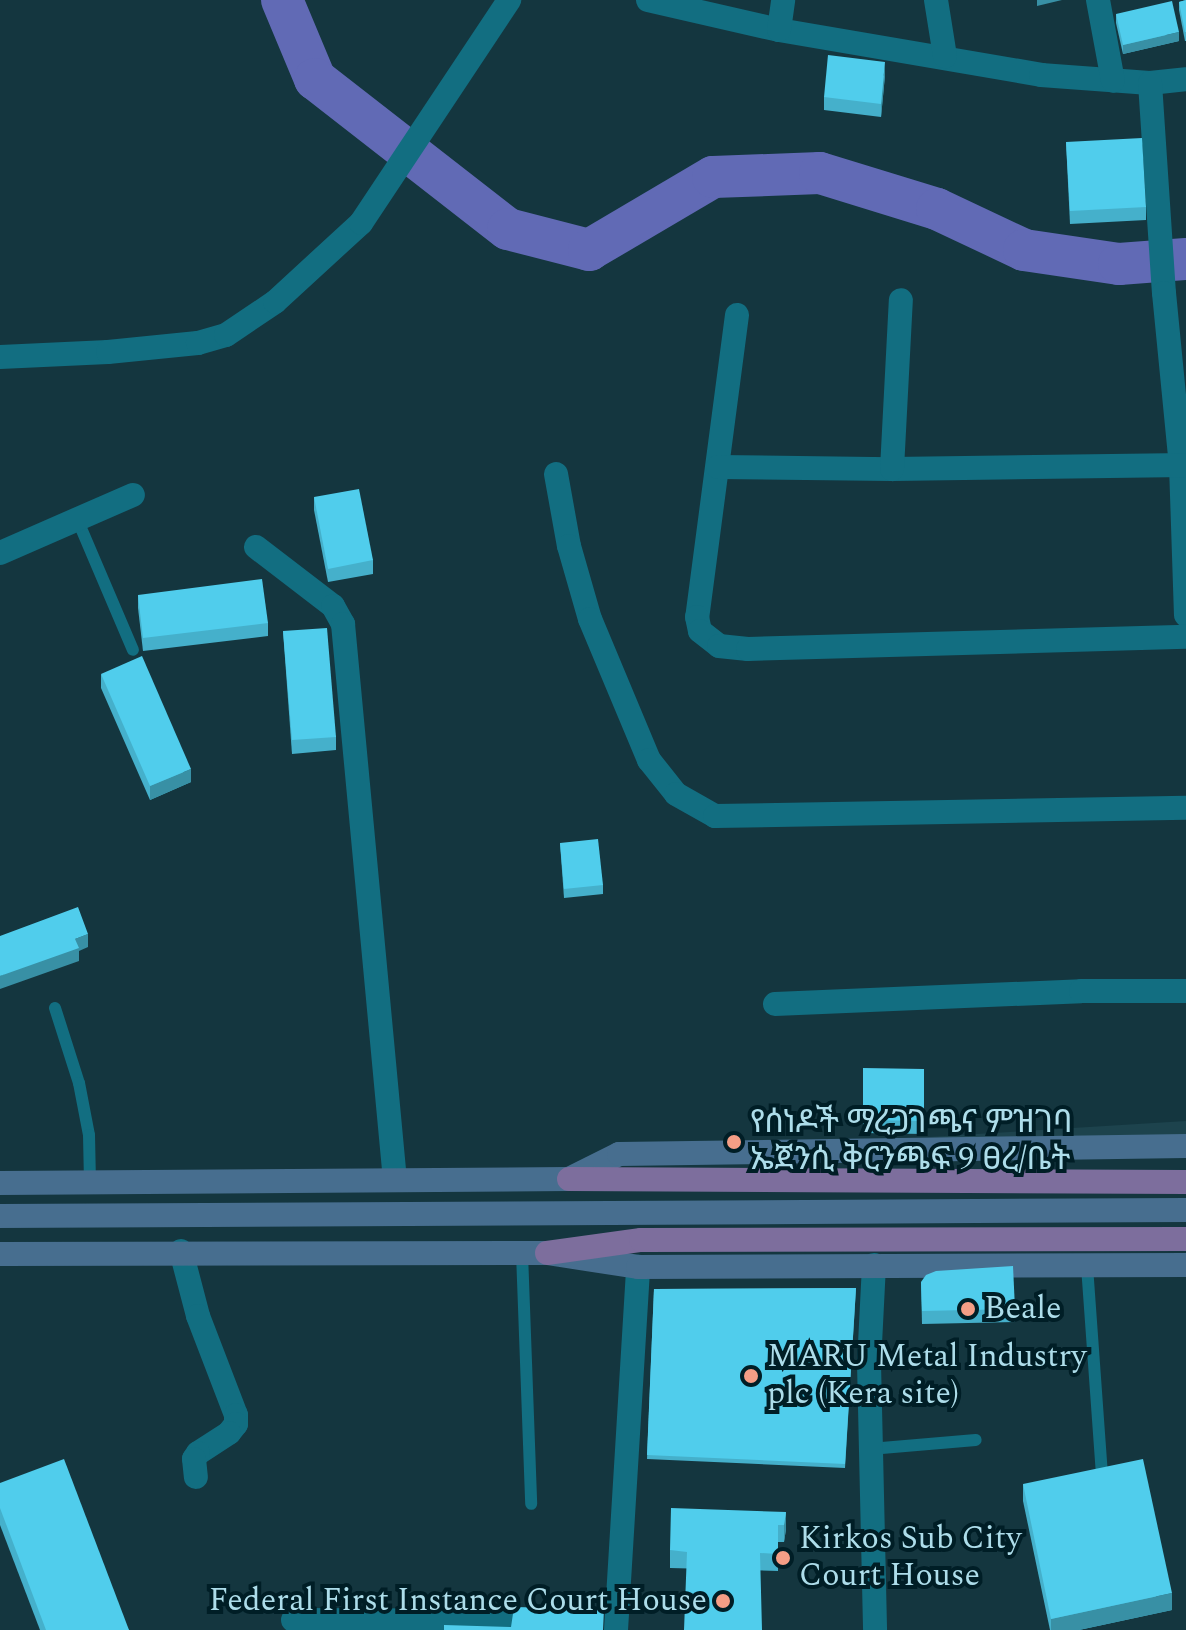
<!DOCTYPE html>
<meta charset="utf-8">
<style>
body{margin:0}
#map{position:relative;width:1186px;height:1630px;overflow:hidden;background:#14363f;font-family:Spectral,"Noto Sans Ethiopic",serif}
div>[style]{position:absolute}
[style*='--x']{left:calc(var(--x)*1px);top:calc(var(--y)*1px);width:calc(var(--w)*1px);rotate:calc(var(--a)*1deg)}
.built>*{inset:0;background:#1d434d}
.river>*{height:42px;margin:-21px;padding:0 21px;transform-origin:21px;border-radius:21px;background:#616ab5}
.service>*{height:12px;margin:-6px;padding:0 6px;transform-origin:6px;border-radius:6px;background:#126e81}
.minor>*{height:24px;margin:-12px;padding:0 12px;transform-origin:12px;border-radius:12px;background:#126e81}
.secondary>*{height:24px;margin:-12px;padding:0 12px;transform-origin:12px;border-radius:12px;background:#476e8f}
.primary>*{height:24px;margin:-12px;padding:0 12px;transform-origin:12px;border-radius:12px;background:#7d6e9d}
.wall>*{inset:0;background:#45b0cb}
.shaded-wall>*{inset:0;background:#3890a5}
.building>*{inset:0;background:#50cdec}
.dots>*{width:22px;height:22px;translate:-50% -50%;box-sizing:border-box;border:4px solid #001e26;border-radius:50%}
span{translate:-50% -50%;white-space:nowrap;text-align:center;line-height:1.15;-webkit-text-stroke:8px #001e26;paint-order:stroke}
.poi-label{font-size:32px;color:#adddea}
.left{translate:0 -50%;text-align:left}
.right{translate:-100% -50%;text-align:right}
</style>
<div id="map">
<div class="built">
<div style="clip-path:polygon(1186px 1121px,1186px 1148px,928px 1137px)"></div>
</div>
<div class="river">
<div style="--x:282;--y:0;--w:86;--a:67.3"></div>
<div style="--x:315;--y:79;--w:244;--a:37.9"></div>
<div style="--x:508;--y:229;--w:84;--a:14.5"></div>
<div style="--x:589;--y:250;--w:144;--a:-30.5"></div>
<div style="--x:713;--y:177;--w:107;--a:-2.1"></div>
<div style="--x:820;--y:173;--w:122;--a:17.1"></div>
<div style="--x:937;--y:209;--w:96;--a:25.2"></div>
<div style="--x:1024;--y:250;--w:96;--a:8.4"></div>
<div style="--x:1119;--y:264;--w:67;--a:-4.3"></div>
</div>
<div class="service">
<div style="--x:78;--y:521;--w:140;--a:66.9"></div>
<div style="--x:55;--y:1008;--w:79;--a:72.3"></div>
<div style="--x:79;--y:1083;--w:53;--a:79.1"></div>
<div style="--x:89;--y:1135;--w:47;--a:88.8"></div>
<div style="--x:522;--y:1253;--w:251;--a:87.9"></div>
<div style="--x:1087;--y:1266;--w:209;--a:85.9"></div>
<div style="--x:870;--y:1449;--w:106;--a:-4.9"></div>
</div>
<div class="minor">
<div style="--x:648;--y:0;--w:134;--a:12.9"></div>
<div style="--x:779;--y:30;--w:266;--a:9.7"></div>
<div style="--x:1041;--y:75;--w:109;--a:4.2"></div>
<div style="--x:1150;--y:83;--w:36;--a:-6"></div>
<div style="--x:936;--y:0;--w:57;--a:80.9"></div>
<div style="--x:1098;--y:0;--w:82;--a:79.5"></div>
<div style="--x:779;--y:30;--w:30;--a:-82"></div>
<div style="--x:1150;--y:83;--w:210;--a:86.2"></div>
<div style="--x:1164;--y:293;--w:173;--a:84.4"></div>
<div style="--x:1181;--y:465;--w:150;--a:88.1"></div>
<div style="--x:737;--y:315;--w:305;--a:97.5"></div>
<div style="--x:697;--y:617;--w:14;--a:78"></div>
<div style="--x:700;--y:631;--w:24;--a:38"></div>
<div style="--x:719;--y:646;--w:29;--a:6"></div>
<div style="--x:748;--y:649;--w:438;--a:-1.6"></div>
<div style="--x:0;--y:357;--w:108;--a:-2.7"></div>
<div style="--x:108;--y:352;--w:90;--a:-5.7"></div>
<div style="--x:198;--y:343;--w:29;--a:-16"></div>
<div style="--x:226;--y:335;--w:59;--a:-34"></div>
<div style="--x:275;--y:302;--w:117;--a:-42.6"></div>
<div style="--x:361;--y:223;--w:268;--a:-56.4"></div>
<div style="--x:718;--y:467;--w:174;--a:0.7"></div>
<div style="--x:892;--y:469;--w:294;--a:-0.8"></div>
<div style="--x:892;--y:469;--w:169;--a:-87"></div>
<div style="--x:556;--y:474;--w:73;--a:79.8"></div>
<div style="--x:569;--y:546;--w:76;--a:74"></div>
<div style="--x:590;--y:619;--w:153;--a:67.3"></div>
<div style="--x:649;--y:760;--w:43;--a:51.5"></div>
<div style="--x:676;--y:794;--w:45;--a:29.4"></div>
<div style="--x:715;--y:816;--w:471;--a:-1"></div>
<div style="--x:256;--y:547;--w:97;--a:37.5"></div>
<div style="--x:333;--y:606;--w:21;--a:61"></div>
<div style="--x:343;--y:624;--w:558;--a:84.66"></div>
<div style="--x:0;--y:553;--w:145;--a:-23.6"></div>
<div style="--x:775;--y:1004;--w:306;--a:-2.4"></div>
<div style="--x:1081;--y:991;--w:105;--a:0"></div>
<div style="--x:181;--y:1251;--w:67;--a:75.3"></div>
<div style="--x:198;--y:1316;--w:106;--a:69"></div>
<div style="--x:236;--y:1415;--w:9;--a:90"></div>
<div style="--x:236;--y:1424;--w:11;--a:128"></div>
<div style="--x:229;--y:1433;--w:37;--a:147"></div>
<div style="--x:198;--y:1453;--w:7;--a:124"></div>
<div style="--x:194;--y:1459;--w:18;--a:84"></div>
<div style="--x:874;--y:1265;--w:98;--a:92.9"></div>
<div style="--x:869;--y:1363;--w:267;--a:88.7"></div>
<div style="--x:293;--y:1620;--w:249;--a:0.2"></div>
<div style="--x:616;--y:1630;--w:364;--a:-86.5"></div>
</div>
<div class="secondary">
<div style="--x:0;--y:1183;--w:569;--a:-0.4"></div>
<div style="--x:569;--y:1179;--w:56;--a:-26.6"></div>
<div style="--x:619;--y:1154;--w:567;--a:-0.81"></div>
<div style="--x:0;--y:1216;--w:1186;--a:-0.29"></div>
<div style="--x:0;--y:1254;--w:547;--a:-0.1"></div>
<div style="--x:547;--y:1253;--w:92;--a:8.7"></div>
<div style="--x:638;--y:1267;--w:548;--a:-0.21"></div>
</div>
<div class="primary">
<div style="--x:569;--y:1179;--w:617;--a:0.28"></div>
<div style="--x:547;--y:1253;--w:95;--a:-7.9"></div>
<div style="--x:641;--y:1240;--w:545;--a:-0.11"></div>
</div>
<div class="wall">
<div style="clip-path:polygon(1186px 0,1186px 41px,1185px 41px,1179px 10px,1179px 2px)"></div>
<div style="clip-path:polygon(1116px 14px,1179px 41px,1123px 54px,1116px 23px)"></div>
<div style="clip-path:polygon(885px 75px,881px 117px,824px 110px,824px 97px)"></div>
<div style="clip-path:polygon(1066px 142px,1146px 207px,1146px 220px,1070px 224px)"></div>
<div style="clip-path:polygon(314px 497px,373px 560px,373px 574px,328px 582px,314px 510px)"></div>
<div style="clip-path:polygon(138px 595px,268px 623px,268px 636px,143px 651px,138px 608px)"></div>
<div style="clip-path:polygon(283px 631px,336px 737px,336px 750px,292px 754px)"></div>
<div style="clip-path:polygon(101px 674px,191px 782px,150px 800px,101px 688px)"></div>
<div style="clip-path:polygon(560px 843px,603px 885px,603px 894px,564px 898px)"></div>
<div style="clip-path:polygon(924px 1069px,924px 1134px,863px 1133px,863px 1120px)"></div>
<div style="clip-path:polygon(921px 1282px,1015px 1309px,1015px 1322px,922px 1324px)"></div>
<div style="clip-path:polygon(856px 1288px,845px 1468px,647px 1459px,654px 1289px)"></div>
<div style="clip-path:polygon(0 1483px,129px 1630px,40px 1630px,0 1525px)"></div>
<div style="clip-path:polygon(1023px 1484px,1172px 1610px,1079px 1630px,1050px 1630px,1023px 1501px)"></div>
<div style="clip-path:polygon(786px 1512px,786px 1529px,784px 1542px,778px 1542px,778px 1571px,670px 1568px,670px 1550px)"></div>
</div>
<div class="shaded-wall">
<div style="clip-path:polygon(1037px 0,1062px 0,1037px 6px)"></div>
<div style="clip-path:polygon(1179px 32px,1179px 41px,1123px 54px,1123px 45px)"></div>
<div style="clip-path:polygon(885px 62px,885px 75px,881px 117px,881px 104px)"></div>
<div style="clip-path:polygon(191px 769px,191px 782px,150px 800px,150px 786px)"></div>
<div style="clip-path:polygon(88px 934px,88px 947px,79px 951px,79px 961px,0 989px,0 976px,75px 939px)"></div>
<div style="clip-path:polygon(786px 1512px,786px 1529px,784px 1542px,784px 1525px)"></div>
<div style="clip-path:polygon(1172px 1593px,1172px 1610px,1079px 1630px,1051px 1630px,1051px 1619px)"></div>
</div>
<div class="building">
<div style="clip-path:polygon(1186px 0,1186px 32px,1185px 32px,1179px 2px)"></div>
<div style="clip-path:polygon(1172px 1px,1179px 32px,1123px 45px,1116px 14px)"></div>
<div style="clip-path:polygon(828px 55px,885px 62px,881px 104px,824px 97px)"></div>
<div style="clip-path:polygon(1142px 138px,1146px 207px,1070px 211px,1066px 142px)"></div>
<div style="clip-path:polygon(359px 489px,373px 560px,328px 569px,314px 497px)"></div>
<div style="clip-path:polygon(262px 579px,268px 623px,143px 638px,138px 595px)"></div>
<div style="clip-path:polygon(327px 628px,336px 737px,292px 740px,283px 631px)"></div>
<div style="clip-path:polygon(142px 656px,191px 769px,150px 786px,101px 674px)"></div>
<div style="clip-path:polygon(598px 839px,603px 885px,564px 889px,560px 843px)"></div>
<div style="clip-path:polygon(78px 907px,88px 934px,75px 939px,79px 948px,0 976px,0 936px)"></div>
<div style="clip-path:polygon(863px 1068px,924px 1069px,924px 1121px,863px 1120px)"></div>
<div style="clip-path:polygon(1013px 1266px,1015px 1309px,922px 1311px,921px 1282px,926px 1275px,936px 1271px)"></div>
<div style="clip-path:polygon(856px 1288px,845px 1464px,647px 1455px,654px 1289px)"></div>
<div style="clip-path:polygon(64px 1459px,129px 1630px,46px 1630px,0 1508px,0 1483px)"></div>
<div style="clip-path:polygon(1143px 1459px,1172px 1593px,1051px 1619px,1023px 1484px)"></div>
<div style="clip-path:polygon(671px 1508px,786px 1512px,784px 1525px,778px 1525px,778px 1554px,760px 1553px,762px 1630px,684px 1630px,687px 1552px,670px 1550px)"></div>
<div style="clip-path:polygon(514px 1607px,604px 1609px,603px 1630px,444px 1630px,444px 1625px,511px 1627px)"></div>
</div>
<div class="dots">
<div style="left:734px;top:1142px;background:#f49e86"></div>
<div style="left:968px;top:1309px;background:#f49e86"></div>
<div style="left:751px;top:1376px;background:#f49e86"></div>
<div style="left:783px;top:1558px;background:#f49e86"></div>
<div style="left:723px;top:1601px;background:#f49e86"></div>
</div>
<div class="poi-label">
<span class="left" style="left:750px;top:1142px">የሰነዶች ማረጋገጫና ምዝገባ<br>ኤጀንሲ ቅርንጫፍ 9 ፀረ/ቤት</span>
<span class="left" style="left:984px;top:1309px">Beale</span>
<span class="left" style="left:767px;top:1376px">MARU Metal Industry<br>plc (Kera site)</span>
<span class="left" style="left:799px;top:1558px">Kirkos Sub City<br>Court House</span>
<span class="right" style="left:707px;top:1601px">Federal First Instance Court House</span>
</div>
</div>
